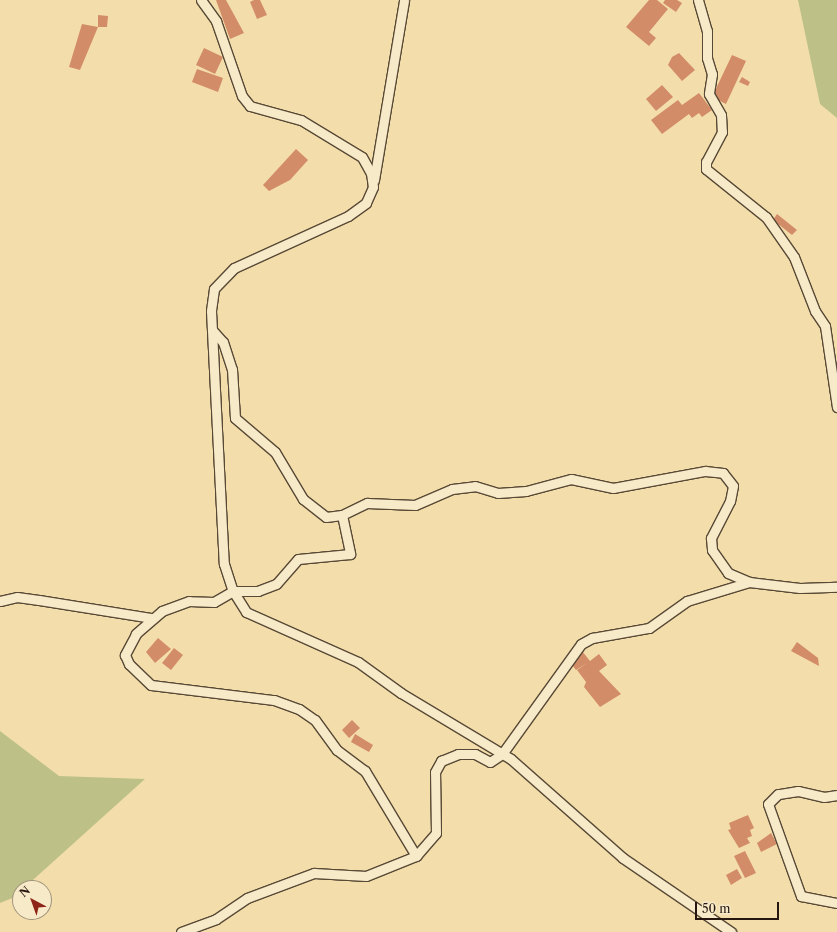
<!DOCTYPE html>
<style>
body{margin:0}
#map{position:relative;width:837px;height:932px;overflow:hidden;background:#f3deab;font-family:"Libre Caslon Text",serif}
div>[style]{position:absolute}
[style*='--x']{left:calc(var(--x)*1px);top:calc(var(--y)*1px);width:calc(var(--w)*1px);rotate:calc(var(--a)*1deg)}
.green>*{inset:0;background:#bdc188}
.building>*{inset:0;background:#d38c68}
.roads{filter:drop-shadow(1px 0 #584936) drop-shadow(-1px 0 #584936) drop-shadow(0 1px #584936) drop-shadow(0 -1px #584936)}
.minor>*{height:9px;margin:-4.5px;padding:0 4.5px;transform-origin:4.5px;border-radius:4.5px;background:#f7eac8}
span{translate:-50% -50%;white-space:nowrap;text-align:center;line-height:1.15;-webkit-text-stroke:3px #f7eac8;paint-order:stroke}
.north{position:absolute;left:12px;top:880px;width:40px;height:40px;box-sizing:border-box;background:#f7eac8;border:1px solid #a3967e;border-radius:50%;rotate:319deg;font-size:11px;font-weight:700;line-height:16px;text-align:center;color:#25170f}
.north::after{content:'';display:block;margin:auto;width:14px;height:18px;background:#8f2418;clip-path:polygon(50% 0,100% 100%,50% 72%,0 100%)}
.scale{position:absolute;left:695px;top:902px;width:84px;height:18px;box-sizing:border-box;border:2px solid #25170f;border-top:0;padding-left:5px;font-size:12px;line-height:14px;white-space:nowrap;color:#25170f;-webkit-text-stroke:3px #f7eac8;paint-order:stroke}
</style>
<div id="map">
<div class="green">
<div style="clip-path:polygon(798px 0,837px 0,837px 118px,820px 104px)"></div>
<div style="clip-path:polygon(0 731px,59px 776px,145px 779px,24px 888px,20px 888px,15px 897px,0 903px)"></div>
</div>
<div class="building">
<div style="clip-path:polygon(216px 0,226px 0,244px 33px,230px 39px)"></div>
<div style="clip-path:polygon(254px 0,260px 0,267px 15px,257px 19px,250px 2px)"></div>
<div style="clip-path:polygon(649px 0,657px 0,668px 9px,649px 32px,656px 38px,649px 46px,626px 27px)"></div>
<div style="clip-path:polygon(665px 0,677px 0,682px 3px,676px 12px,663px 3px)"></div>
<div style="clip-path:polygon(98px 15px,108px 16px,107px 27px,98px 27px)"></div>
<div style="clip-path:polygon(82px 24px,98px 27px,80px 70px,69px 67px)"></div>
<div style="clip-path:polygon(204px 48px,223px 57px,215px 74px,196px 65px)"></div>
<div style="clip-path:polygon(679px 53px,695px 70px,682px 81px,668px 65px,672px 57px)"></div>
<div style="clip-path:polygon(732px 55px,746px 61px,726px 104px,712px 97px)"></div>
<div style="clip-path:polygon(197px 69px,223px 78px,218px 92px,192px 82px)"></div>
<div style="clip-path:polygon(742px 77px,750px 82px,748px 86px,739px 82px)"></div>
<div style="clip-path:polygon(662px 85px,673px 97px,656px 111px,646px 99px)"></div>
<div style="clip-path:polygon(699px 93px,712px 110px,702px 117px,699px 113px,692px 118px,689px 114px,662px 134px,651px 120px,678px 100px,682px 105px)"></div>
<div style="clip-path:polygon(296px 149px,308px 160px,290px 180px,269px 191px,263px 185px)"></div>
<div style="clip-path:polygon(777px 214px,797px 230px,792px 235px,773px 220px)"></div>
<div style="clip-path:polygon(158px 638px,171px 649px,155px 663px,146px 652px)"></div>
<div style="clip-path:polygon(797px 642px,818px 658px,819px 666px,791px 651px)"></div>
<div style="clip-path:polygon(174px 648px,183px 655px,171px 670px,162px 663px)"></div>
<div style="clip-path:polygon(582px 651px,590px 661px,599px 654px,607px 665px,599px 671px,621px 694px,600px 707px,584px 687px,586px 682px,577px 670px,587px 663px,576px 670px,569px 661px)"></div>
<div style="clip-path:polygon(352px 720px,360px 728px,349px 738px,342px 730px)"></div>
<div style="clip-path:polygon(355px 734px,373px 745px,369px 752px,351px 742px)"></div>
<div style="clip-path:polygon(748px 815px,754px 828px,750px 830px,752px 836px,747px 838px,750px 843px,739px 848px,728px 830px,731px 829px,729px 823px)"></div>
<div style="clip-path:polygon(771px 833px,777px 844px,761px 852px,757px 843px)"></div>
<div style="clip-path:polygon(745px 851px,756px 873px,745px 878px,734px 856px)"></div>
<div style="clip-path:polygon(737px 869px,742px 878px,731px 885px,726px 875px)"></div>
</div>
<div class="roads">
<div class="minor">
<div style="--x:201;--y:0;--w:26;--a:54"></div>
<div style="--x:216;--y:21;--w:79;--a:70.9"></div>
<div style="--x:242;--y:96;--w:13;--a:51"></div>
<div style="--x:250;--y:106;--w:53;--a:15.4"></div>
<div style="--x:301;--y:120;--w:71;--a:31.2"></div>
<div style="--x:362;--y:157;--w:18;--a:61"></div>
<div style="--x:371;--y:173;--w:14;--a:82"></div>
<div style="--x:373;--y:187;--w:17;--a:114"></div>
<div style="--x:366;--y:203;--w:22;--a:144"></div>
<div style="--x:348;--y:216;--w:125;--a:155.5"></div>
<div style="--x:234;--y:268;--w:29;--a:134"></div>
<div style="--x:214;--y:289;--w:22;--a:98"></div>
<div style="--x:211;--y:311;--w:253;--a:87.1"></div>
<div style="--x:224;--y:564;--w:28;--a:72"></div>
<div style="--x:233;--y:591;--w:25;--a:58"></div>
<div style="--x:246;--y:612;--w:123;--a:24.1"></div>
<div style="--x:358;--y:662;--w:53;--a:35.8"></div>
<div style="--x:401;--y:693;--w:128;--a:31"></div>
<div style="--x:511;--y:759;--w:149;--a:41.5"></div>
<div style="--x:623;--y:858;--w:131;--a:34.4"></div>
<div style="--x:698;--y:0;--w:32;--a:74"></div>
<div style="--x:707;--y:31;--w:27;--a:90"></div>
<div style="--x:707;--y:58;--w:17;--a:73"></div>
<div style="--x:712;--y:74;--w:20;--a:99"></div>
<div style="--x:709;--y:94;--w:24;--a:60"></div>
<div style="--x:721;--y:115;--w:17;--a:87"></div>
<div style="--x:722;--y:132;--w:34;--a:118"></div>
<div style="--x:706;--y:162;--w:7;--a:90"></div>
<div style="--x:706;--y:169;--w:77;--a:38.7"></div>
<div style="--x:766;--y:217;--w:49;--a:55"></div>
<div style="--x:794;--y:257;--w:58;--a:68.7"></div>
<div style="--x:815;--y:311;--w:18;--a:56"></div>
<div style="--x:825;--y:326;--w:82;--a:81.6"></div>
<div style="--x:374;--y:180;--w:182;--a:-80.5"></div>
<div style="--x:213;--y:331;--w:15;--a:48"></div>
<div style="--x:223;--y:342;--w:28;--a:72"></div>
<div style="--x:232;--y:369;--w:49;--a:86.5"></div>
<div style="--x:235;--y:418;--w:52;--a:40.4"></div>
<div style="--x:275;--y:452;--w:55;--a:59.2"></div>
<div style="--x:303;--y:499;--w:29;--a:38"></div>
<div style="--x:326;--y:517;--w:16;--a:-7"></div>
<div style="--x:342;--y:515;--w:28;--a:-26"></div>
<div style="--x:367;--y:503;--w:48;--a:2.4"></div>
<div style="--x:415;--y:505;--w:40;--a:-23.4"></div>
<div style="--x:452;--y:489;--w:23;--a:-7"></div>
<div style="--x:475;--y:486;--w:24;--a:17"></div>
<div style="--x:498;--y:493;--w:28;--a:-4"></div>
<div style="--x:526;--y:491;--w:47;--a:-14.9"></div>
<div style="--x:571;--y:479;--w:43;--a:12.1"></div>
<div style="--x:613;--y:488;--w:94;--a:-10.5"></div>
<div style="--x:705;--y:471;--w:18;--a:6"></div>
<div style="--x:723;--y:473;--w:16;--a:52"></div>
<div style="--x:733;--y:486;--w:15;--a:101"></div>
<div style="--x:730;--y:501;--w:42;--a:117.2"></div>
<div style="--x:711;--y:538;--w:12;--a:85"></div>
<div style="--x:712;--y:550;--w:28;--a:55"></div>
<div style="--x:728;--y:573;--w:23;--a:23"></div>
<div style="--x:749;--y:582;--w:51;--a:6.7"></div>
<div style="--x:800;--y:588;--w:37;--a:-2"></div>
<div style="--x:342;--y:515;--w:40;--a:78"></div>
<div style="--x:350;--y:554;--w:52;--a:174.5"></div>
<div style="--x:298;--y:559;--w:33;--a:131"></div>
<div style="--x:276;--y:584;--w:19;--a:159"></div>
<div style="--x:258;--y:591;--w:25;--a:180"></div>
<div style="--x:233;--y:591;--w:22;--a:150"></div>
<div style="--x:214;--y:602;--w:25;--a:-178"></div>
<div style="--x:189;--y:601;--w:29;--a:160"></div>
<div style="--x:162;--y:611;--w:35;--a:139"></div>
<div style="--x:136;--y:634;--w:24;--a:118"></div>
<div style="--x:125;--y:655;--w:10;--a:66"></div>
<div style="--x:129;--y:664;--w:30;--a:44"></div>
<div style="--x:151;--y:685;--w:124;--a:7"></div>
<div style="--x:274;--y:700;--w:27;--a:20"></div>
<div style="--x:299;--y:709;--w:19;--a:35"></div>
<div style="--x:315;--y:720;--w:37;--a:54"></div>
<div style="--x:337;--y:750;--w:35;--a:37"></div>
<div style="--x:365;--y:771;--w:99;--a:59"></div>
<div style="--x:0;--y:601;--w:17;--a:-13"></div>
<div style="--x:17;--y:597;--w:22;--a:8"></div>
<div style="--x:39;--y:600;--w:113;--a:9.1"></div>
<div style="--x:837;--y:795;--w:13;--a:171"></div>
<div style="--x:824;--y:797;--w:27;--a:-167"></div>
<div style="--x:798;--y:791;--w:20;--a:171"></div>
<div style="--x:778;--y:794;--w:14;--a:135"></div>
<div style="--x:768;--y:804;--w:98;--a:70.3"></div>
<div style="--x:801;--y:896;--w:37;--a:11"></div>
<div style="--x:181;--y:932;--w:37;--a:-20"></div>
<div style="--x:216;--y:919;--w:37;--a:-34"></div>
<div style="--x:247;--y:898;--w:72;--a:-20.5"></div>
<div style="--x:314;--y:873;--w:52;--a:3.3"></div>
<div style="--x:366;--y:876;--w:54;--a:-21.8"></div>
<div style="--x:416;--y:856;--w:30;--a:-49"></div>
<div style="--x:436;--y:833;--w:61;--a:-90.9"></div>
<div style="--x:435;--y:772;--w:13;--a:-61"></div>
<div style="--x:441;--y:761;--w:18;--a:-22"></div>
<div style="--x:458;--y:754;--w:17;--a:0"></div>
<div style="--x:475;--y:754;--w:17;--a:28"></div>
<div style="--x:490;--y:762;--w:14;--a:-34"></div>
<div style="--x:502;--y:754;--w:135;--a:-54.3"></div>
<div style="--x:581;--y:644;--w:13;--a:-29"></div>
<div style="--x:592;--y:638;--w:58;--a:-10"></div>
<div style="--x:649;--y:628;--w:47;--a:-35.4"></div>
<div style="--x:687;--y:601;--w:65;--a:-17"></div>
</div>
</div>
<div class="north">N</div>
<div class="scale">50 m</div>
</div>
